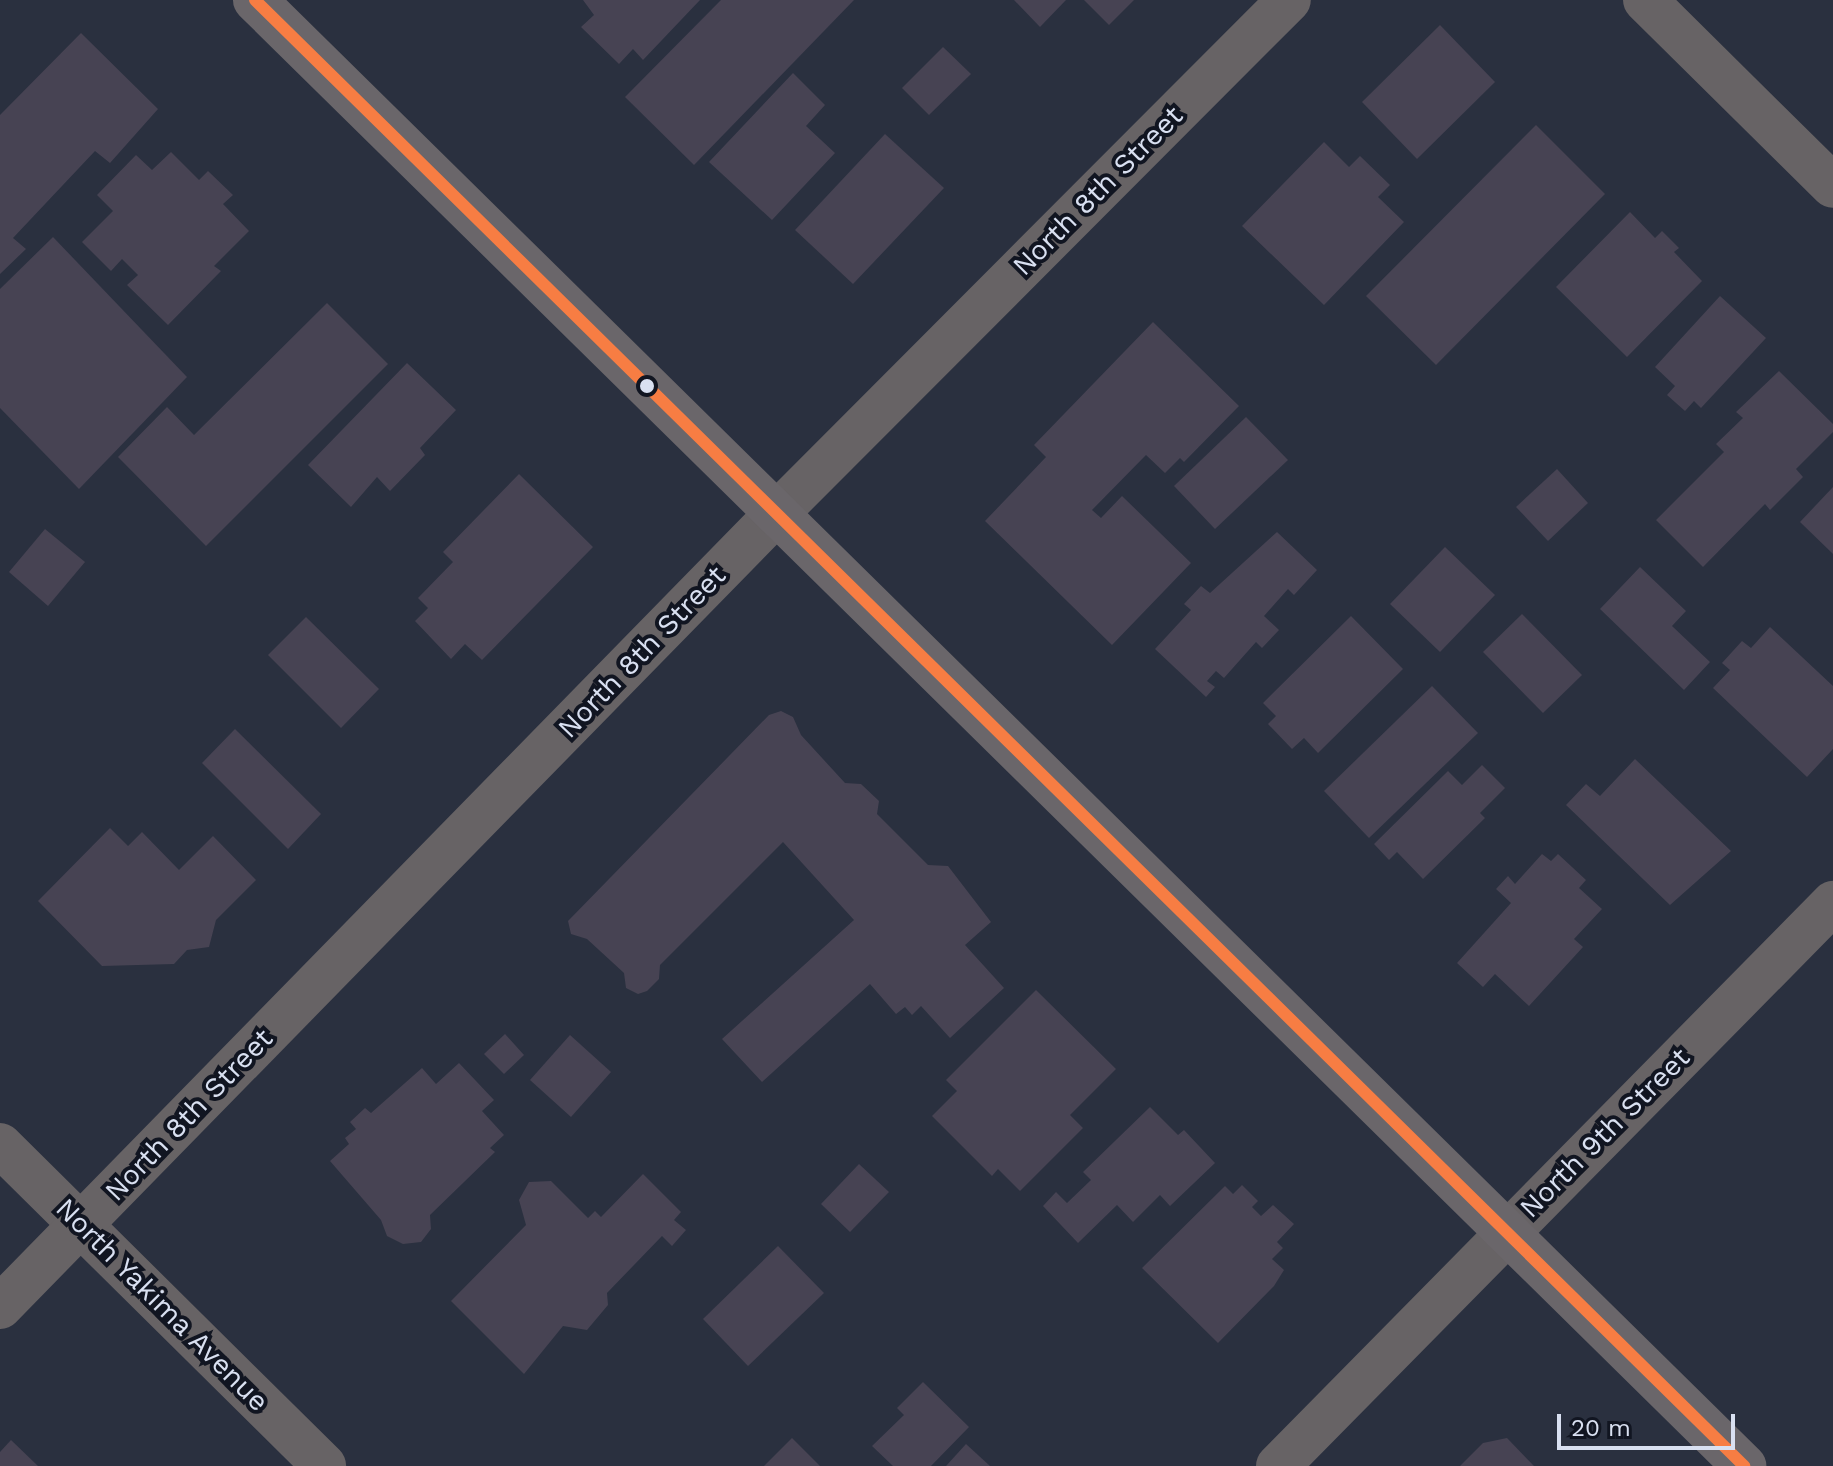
<!DOCTYPE html>
<style>
body{margin:0}
#map{position:relative;width:1833px;height:1466px;overflow:hidden;background:#2a303f;font-family:"Work Sans",sans-serif}
div>[style]{position:absolute}
[style*='--x']{left:calc(var(--x)*1px);top:calc(var(--y)*1px);width:calc(var(--w)*1px);rotate:calc(var(--a)*1deg)}
.building>*{inset:0;background:#474353}
.minor>*{height:44px;margin:-22px;padding:0 22px;transform-origin:22px;border-radius:22px;background:#676365}
.secondary>*{height:44px;margin:-22px;padding:0 22px;transform-origin:22px;border-radius:22px;background:#6a666a}
.bus-1>*{height:12px;margin:-6px;padding:0 6px;transform-origin:6px;border-radius:6px;background:#f77d43}
.dots>*{width:22px;height:22px;translate:-50% -50%;box-sizing:border-box;border:4px solid #111521;border-radius:50%}
span{translate:-50% -50%;white-space:nowrap;text-align:center;line-height:1.15;-webkit-text-stroke:8px #111521;paint-order:stroke}
.street-label{font-size:28px;color:#d9e0f1}
.scale{position:absolute;left:1557px;top:1414px;width:178px;height:36px;box-sizing:border-box;border:4px solid #d9e0f1;border-top:0;padding-left:10px;font-size:24px;line-height:28px;white-space:nowrap;color:#d9e0f1;-webkit-text-stroke:6px #111521;paint-order:stroke}
</style>
<div id="map">
<div class="building">
<div style="clip-path:polygon(583px 0,700px 0,643px 60px,633px 49px,619px 64px,581px 27px,594px 15px)"></div>
<div style="clip-path:polygon(721px 0,854px 0,694px 165px,625px 97px)"></div>
<div style="clip-path:polygon(1014px 0,1066px 0,1040px 27px)"></div>
<div style="clip-path:polygon(1084px 0,1134px 0,1109px 25px)"></div>
<div style="clip-path:polygon(1440px 25px,1495px 82px,1417px 159px,1362px 102px)"></div>
<div style="clip-path:polygon(81px 33px,158px 109px,110px 163px,95px 151px,13px 238px,26px 249px,0 274px,0 115px)"></div>
<div style="clip-path:polygon(943px 47px,971px 74px,929px 115px,902px 88px)"></div>
<div style="clip-path:polygon(793px 73px,825px 105px,806px 126px,835px 153px,772px 220px,709px 162px)"></div>
<div style="clip-path:polygon(1536px 125px,1605px 194px,1436px 365px,1366px 296px)"></div>
<div style="clip-path:polygon(885px 134px,944px 188px,853px 284px,795px 230px)"></div>
<div style="clip-path:polygon(1324px 142px,1349px 167px,1360px 156px,1390px 185px,1378px 197px,1404px 222px,1324px 305px,1242px 226px)"></div>
<div style="clip-path:polygon(171px 152px,199px 180px,208px 171px,233px 195px,223px 204px,249px 231px,214px 266px,221px 271px,168px 325px,127px 285px,138px 275px,122px 259px,111px 271px,82px 242px,113px 211px,97px 195px,136px 155px,152px 170px)"></div>
<div style="clip-path:polygon(1630px 212px,1655px 238px,1662px 231px,1679px 248px,1674px 252px,1702px 281px,1627px 357px,1556px 287px)"></div>
<div style="clip-path:polygon(53px 237px,187px 377px,79px 489px,0 408px,0 289px)"></div>
<div style="clip-path:polygon(1720px 296px,1766px 338px,1701px 408px,1694px 401px,1685px 411px,1667px 395px,1675px 386px,1655px 367px)"></div>
<div style="clip-path:polygon(327px 303px,388px 364px,206px 546px,118px 457px,167px 407px,194px 435px)"></div>
<div style="clip-path:polygon(1153px 322px,1239px 406px,1184px 462px,1180px 458px,1165px 473px,1146px 455px,1092px 510px,1101px 518px,1122px 496px,1191px 563px,1112px 645px,985px 521px,1046px 457px,1034px 445px)"></div>
<div style="clip-path:polygon(407px 363px,456px 410px,420px 448px,425px 455px,390px 491px,377px 477px,351px 507px,308px 465px)"></div>
<div style="clip-path:polygon(1779px 371px,1833px 424px,1833px 432px,1796px 469px,1803px 477px,1770px 510px,1765px 504px,1703px 567px,1656px 520px,1724px 452px,1716px 444px,1743px 418px,1736px 412px)"></div>
<div style="clip-path:polygon(1246px 417px,1288px 460px,1215px 529px,1174px 486px)"></div>
<div style="clip-path:polygon(1557px 469px,1588px 503px,1548px 541px,1516px 507px)"></div>
<div style="clip-path:polygon(519px 474px,593px 547px,482px 660px,465px 644px,451px 659px,415px 621px,428px 608px,418px 598px,453px 562px,443px 552px)"></div>
<div style="clip-path:polygon(1833px 487px,1833px 554px,1800px 522px)"></div>
<div style="clip-path:polygon(45px 529px,85px 562px,48px 606px,9px 572px)"></div>
<div style="clip-path:polygon(1277px 532px,1317px 570px,1294px 595px,1288px 589px,1264px 616px,1279px 630px,1262px 648px,1256px 642px,1224px 678px,1216px 671px,1207px 681px,1215px 687px,1206px 697px,1155px 649px,1191px 610px,1184px 604px,1201px 586px,1210px 593px)"></div>
<div style="clip-path:polygon(1445px 547px,1495px 595px,1440px 652px,1390px 604px)"></div>
<div style="clip-path:polygon(1640px 567px,1686px 611px,1672px 626px,1710px 662px,1684px 690px,1600px 609px)"></div>
<div style="clip-path:polygon(1522px 614px,1582px 675px,1543px 713px,1483px 652px)"></div>
<div style="clip-path:polygon(1351px 616px,1403px 669px,1318px 753px,1304px 738px,1292px 749px,1268px 724px,1276px 716px,1263px 703px)"></div>
<div style="clip-path:polygon(306px 617px,379px 689px,341px 728px,268px 655px)"></div>
<div style="clip-path:polygon(1770px 627px,1833px 686px,1833px 749px,1807px 777px,1713px 688px,1730px 670px,1722px 663px,1742px 641px,1751px 648px)"></div>
<div style="clip-path:polygon(1432px 686px,1478px 733px,1369px 838px,1324px 791px)"></div>
<div style="clip-path:polygon(781px 711px,793px 717px,801px 735px,845px 783px,861px 784px,879px 801px,877px 814px,928px 865px,948px 866px,991px 922px,965px 945px,1004px 988px,950px 1038px,921px 1006px,912px 1015px,905px 1007px,896px 1014px,870px 984px,762px 1082px,722px 1039px,854px 920px,783px 842px,660px 965px,659px 979px,647px 991px,638px 994px,626px 988px,624px 973px,587px 939px,571px 934px,568px 921px,769px 715px)"></div>
<div style="clip-path:polygon(235px 729px,321px 814px,288px 849px,202px 763px)"></div>
<div style="clip-path:polygon(1635px 759px,1731px 851px,1670px 905px,1566px 805px,1586px 784px,1600px 796px)"></div>
<div style="clip-path:polygon(1482px 765px,1505px 788px,1480px 813px,1485px 818px,1423px 879px,1397px 852px,1389px 860px,1374px 844px,1448px 771px,1462px 785px)"></div>
<div style="clip-path:polygon(110px 828px,128px 846px,142px 832px,179px 870px,213px 836px,256px 880px,216px 920px,209px 947px,187px 950px,174px 964px,102px 966px,38px 901px)"></div>
<div style="clip-path:polygon(1542px 854px,1551px 861px,1558px 854px,1586px 880px,1579px 888px,1602px 909px,1574px 939px,1583px 947px,1529px 1006px,1495px 974px,1483px 987px,1457px 963px,1511px 903px,1496px 889px,1508px 876px,1515px 884px)"></div>
<div style="clip-path:polygon(1036px 990px,1116px 1069px,1070px 1115px,1083px 1128px,1020px 1191px,998px 1169px,992px 1176px,932px 1116px,957px 1091px,946px 1080px)"></div>
<div style="clip-path:polygon(505px 1034px,524px 1055px,504px 1074px,484px 1054px)"></div>
<div style="clip-path:polygon(570px 1035px,611px 1072px,571px 1117px,530px 1080px)"></div>
<div style="clip-path:polygon(459px 1063px,494px 1100px,482px 1111px,504px 1135px,490px 1148px,495px 1152px,430px 1215px,431px 1229px,421px 1242px,403px 1244px,387px 1236px,381px 1220px,330px 1161px,349px 1144px,345px 1138px,356px 1129px,350px 1122px,365px 1108px,371px 1113px,422px 1068px,436px 1084px)"></div>
<div style="clip-path:polygon(1150px 1107px,1178px 1135px,1184px 1130px,1215px 1163px,1170px 1206px,1160px 1195px,1133px 1222px,1117px 1205px,1078px 1243px,1043px 1206px,1056px 1192px,1067px 1203px,1091px 1180px,1083px 1172px)"></div>
<div style="clip-path:polygon(859px 1164px,889px 1192px,850px 1232px,821px 1204px)"></div>
<div style="clip-path:polygon(643px 1174px,681px 1212px,674px 1220px,686px 1230px,672px 1246px,662px 1236px,607px 1293px,608px 1305px,587px 1330px,563px 1326px,524px 1374px,451px 1301px,526px 1225px,519px 1200px,529px 1182px,551px 1181px,588px 1218px,595px 1211px,601px 1217px)"></div>
<div style="clip-path:polygon(1242px 1185px,1258px 1201px,1252px 1207px,1261px 1216px,1273px 1205px,1294px 1224px,1277px 1242px,1283px 1248px,1272px 1259px,1284px 1270px,1274px 1286px,1218px 1343px,1142px 1268px,1225px 1186px,1233px 1194px)"></div>
<div style="clip-path:polygon(778px 1246px,824px 1293px,748px 1366px,703px 1319px)"></div>
<div style="clip-path:polygon(923px 1382px,969px 1427px,931px 1466px,893px 1466px,872px 1446px,904px 1415px,897px 1408px)"></div>
<div style="clip-path:polygon(792px 1438px,820px 1466px,764px 1466px)"></div>
<div style="clip-path:polygon(1507px 1438px,1534px 1466px,1460px 1466px,1483px 1443px)"></div>
<div style="clip-path:polygon(11px 1440px,38px 1466px,0 1466px,0 1452px)"></div>
<div style="clip-path:polygon(966px 1444px,990px 1466px,946px 1466px)"></div>
</div>
<div class="minor">
<div style="--x:1645;--y:0;--w:264;--a:44.7"></div>
<div style="--x:0;--y:1145;--w:456;--a:44.7"></div>
<div style="--x:0;--y:1307;--w:1110;--a:-45.62"></div>
<div style="--x:776;--y:514;--w:726;--a:-45.06"></div>
<div style="--x:1278;--y:1466;--w:791;--a:-45.41"></div>
</div>
<div class="secondary">
<div style="--x:255;--y:0;--w:2090;--a:44.55"></div>
</div>
<div class="bus-1">
<div style="--x:255;--y:0;--w:2090;--a:44.55"></div>
</div>
<div class="dots">
<div style="left:647px;top:386px;background:#d9e0f1"></div>
</div>
<div class="street-label">
<span style="left:1098px;top:191px;rotate:-45deg">North 8th Street</span>
<span style="left:642px;top:652px;rotate:-46deg">North 8th Street</span>
<span style="left:189px;top:1115px;rotate:-46deg">North 8th Street</span>
<span style="left:1605px;top:1133px;rotate:-45deg">North 9th Street</span>
<span style="left:162px;top:1305px;rotate:45deg">North Yakima Avenue</span>
</div>
<div class="scale">20 m</div>
</div>
